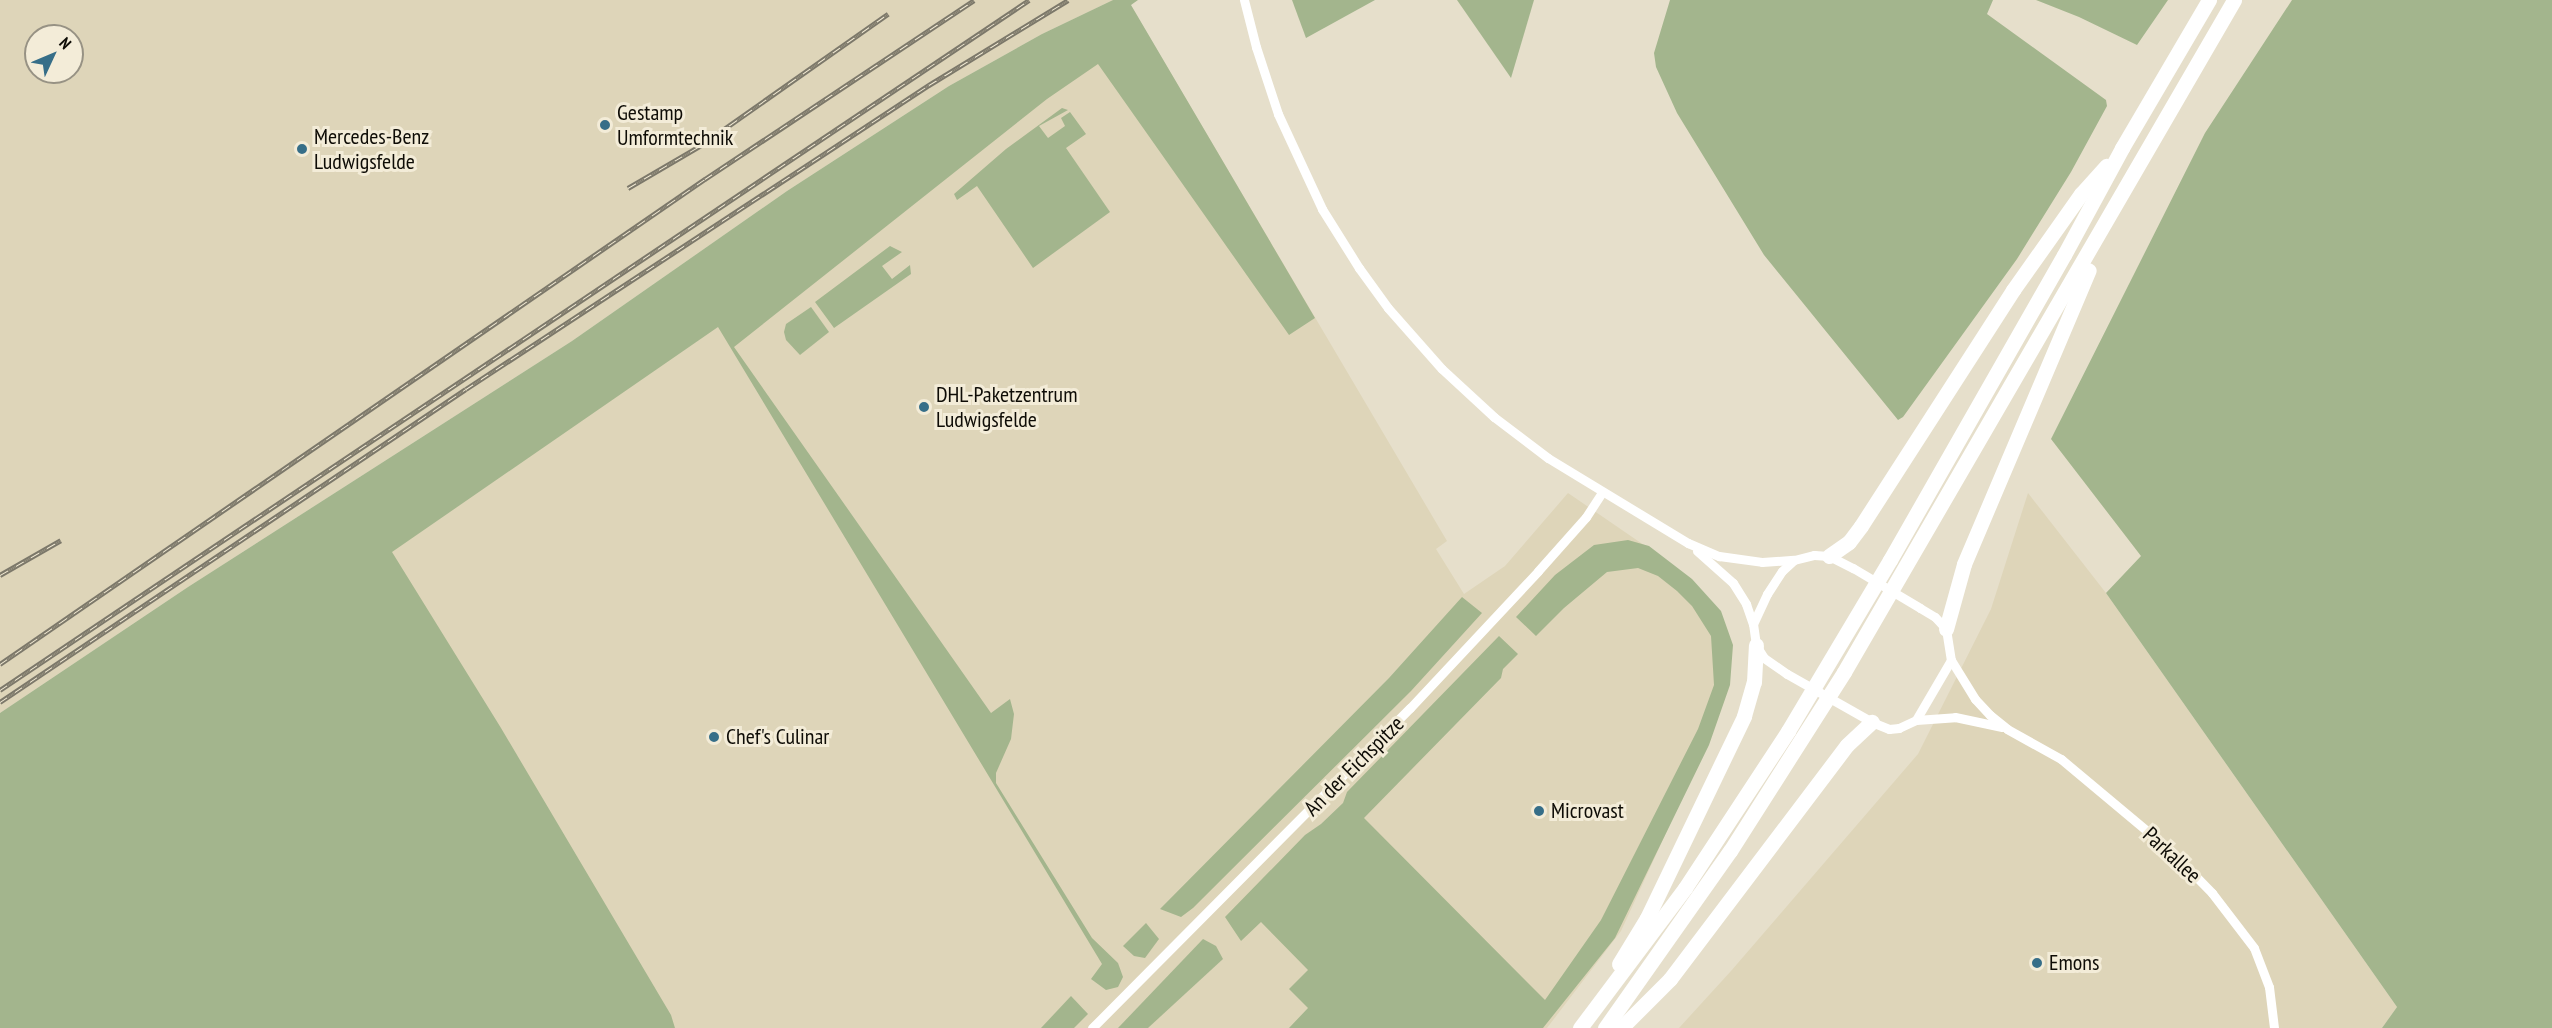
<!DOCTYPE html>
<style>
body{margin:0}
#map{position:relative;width:2552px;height:1028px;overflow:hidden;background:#e6dfcb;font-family:"PT Sans Narrow",sans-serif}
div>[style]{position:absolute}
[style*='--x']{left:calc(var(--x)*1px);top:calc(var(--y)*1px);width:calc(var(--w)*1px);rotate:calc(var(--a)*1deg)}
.built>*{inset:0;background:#ded5b9}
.green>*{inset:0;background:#a3b58d}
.minor>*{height:9px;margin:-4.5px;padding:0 4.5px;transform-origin:4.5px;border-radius:4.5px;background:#fff}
.trunk>*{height:15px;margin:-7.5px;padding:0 7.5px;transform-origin:7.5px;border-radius:7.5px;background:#fff}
.rail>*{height:5px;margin-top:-2.5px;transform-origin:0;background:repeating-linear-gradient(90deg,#f3ecd8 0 9px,#7c786a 0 18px);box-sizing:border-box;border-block:2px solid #7c786a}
.dots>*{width:16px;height:16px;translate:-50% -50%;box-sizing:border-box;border:3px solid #f3ecd8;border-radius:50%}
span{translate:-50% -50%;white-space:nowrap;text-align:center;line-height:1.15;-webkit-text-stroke:6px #f3ecd8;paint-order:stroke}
.poi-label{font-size:22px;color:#0e0c06}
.left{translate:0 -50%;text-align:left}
.street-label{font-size:22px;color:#0e0c06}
.north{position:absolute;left:24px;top:24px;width:60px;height:60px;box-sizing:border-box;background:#f3ecd8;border:2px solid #979284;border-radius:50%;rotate:46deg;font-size:16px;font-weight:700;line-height:24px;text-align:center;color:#0e0c06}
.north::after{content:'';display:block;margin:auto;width:21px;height:27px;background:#366e88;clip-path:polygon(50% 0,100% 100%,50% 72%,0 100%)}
</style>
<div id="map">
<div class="built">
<div style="clip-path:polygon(evenodd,0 0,1113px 0,1042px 34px,949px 86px,787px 191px,572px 341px,188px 587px,0 713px,0 0,36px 36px,72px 36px,72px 72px,36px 72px,36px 36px)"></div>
<div style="clip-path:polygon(1130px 4px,1447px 541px,1436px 549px,1464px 594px,1505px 566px,1568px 493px,1657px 554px,1719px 614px,1711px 735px,1621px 931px,1547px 1028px,0 1028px,0 792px)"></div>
<div style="clip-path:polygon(2028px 493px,2106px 593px,2397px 1007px,2382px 1028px,1679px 1028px,1731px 971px,1918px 754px,1991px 609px)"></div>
</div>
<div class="green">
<div style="clip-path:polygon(1113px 0,1138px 0,1131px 5px,1315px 318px,1289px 335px,1098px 64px,1047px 99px,734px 347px,991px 713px,1010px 699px,1014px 714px,1011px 739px,996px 773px,996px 783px,1092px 938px,1118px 963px,1123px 977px,1118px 987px,1106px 990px,1091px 979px,1102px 964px,718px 327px,392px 552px,501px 728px,671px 1015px,675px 1028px,0 1028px,0 713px,188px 587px,572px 341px,787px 191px,949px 86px,1042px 34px)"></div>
<div style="clip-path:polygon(1292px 0,1375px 0,1306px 38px)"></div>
<div style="clip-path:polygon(1457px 0,1534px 0,1511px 78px)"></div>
<div style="clip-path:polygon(1670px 0,1993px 0,1987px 14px,2106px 100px,2107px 106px,2071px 172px,2017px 259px,1903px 417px,1898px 420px,1764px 255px,1677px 113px,1656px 67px,1654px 53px)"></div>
<div style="clip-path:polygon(2036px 0,2168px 0,2137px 45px,2079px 17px)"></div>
<div style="clip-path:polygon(2292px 0,2552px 0,2552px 1028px,2382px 1028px,2397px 1007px,2106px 593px,2141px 556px,2051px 439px,2205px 133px)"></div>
<div style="clip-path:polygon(1062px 108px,1068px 110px,1039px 126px,1048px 138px,1065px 126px,1061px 118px,1070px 112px,1086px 134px,1066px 148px,1110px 212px,1033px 268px,977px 186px,957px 200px,954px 194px,1006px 149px)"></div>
<div style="clip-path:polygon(890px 246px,902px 252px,882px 266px,892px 279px,910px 265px,911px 274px,834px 328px,815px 302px)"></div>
<div style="clip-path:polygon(811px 307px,829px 332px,800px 355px,786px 340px,784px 332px,786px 324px)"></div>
<div style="clip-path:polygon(1628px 540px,1649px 546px,1692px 579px,1721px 611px,1733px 645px,1730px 685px,1709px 745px,1615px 938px,1543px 1028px,1289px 1028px,1308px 1008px,1289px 989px,1308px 970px,1261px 922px,1241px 941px,1225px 917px,1305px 835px,1321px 824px,1343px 803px,1347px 792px,1499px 636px,1518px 654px,1503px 669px,1501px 678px,1364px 818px,1545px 1000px,1601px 920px,1698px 729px,1714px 685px,1711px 636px,1692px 606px,1677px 591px,1658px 576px,1638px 568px,1607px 572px,1564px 608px,1536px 636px,1516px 617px,1555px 575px,1594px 545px)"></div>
<div style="clip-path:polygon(1462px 597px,1482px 613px,1411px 691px,1193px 908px,1181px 917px,1160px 909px,1389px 678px)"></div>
<div style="clip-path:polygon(1146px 923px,1159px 939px,1145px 958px,1134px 956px,1123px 946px)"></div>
<div style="clip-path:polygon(1203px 939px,1216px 946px,1223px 959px,1148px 1028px,1118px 1028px)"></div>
<div style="clip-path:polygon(1071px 996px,1088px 1014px,1074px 1028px,1041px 1028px)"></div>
</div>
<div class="minor">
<div style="--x:1244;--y:0;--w:49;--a:75.7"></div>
<div style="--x:1256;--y:47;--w:71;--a:71.8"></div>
<div style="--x:1278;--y:114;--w:105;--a:65.1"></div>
<div style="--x:1322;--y:209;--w:70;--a:57.9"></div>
<div style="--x:1359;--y:268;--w:49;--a:54.1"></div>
<div style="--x:1388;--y:308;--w:81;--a:48.5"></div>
<div style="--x:1442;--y:369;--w:71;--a:42.7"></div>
<div style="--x:1494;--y:417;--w:68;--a:37.2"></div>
<div style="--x:1548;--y:458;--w:164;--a:31.3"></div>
<div style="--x:1688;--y:543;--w:34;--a:23"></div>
<div style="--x:1719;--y:556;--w:43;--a:7.9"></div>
<div style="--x:1762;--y:562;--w:32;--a:-4"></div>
<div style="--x:1697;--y:551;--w:48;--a:41.6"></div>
<div style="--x:1733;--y:583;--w:25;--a:58"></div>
<div style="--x:1746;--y:604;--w:21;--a:71"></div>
<div style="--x:1814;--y:555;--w:15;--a:4"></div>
<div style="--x:1829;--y:556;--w:27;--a:27"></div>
<div style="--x:1853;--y:568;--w:78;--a:30.8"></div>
<div style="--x:1920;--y:608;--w:17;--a:31"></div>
<div style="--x:1935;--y:617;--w:16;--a:47"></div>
<div style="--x:1946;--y:629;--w:31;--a:81"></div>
<div style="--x:1951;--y:660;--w:69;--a:120.3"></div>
<div style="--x:1916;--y:720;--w:19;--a:155"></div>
<div style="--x:1899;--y:728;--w:10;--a:174"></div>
<div style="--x:1889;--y:729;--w:18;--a:-158"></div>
<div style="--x:1872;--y:722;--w:98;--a:-150.5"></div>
<div style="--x:1787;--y:674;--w:28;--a:-145"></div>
<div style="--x:1764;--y:658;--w:15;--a:-122"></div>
<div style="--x:1756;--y:645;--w:21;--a:-98"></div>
<div style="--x:1753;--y:624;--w:33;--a:-65"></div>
<div style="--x:1767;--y:594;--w:27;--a:-57"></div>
<div style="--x:1782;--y:571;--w:16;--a:-43"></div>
<div style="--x:1794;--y:560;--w:21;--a:-14"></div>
<div style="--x:1951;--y:660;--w:46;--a:58.4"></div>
<div style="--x:1975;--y:699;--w:22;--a:47"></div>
<div style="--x:1990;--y:715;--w:22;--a:39"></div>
<div style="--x:2007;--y:729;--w:62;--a:29.1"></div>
<div style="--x:2061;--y:759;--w:143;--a:39.9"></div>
<div style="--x:2171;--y:851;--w:59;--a:45.7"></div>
<div style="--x:2212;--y:893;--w:69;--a:52.6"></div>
<div style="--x:2254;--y:948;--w:42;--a:69"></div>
<div style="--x:2269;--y:987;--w:41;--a:83"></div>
<div style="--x:1916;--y:720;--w:39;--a:-4"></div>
<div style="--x:1955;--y:717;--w:48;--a:12"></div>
<div style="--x:1092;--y:1028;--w:451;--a:-45.2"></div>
<div style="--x:1410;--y:708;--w:187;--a:-46.9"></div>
<div style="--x:1538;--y:571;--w:72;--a:-48.4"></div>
<div style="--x:1586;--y:517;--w:30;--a:-57"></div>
</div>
<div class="trunk">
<div style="--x:1829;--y:556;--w:24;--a:-35"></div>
<div style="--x:1849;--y:542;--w:20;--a:-53"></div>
<div style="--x:1861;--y:526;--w:281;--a:-57.2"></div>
<div style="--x:2013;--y:290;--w:118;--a:-54.7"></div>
<div style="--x:2081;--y:194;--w:38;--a:-48"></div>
<div style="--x:1946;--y:629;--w:67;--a:-74.5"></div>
<div style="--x:1964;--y:564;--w:319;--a:-67"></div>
<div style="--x:1619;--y:964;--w:54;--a:-58.7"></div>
<div style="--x:1647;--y:918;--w:224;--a:-64.3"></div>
<div style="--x:1744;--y:716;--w:35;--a:-74"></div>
<div style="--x:1754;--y:682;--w:37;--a:-87"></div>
<div style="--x:1580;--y:1028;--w:175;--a:-53.1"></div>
<div style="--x:1685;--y:888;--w:188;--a:-56.7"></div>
<div style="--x:1788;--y:731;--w:199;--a:-59.2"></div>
<div style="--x:1890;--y:560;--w:351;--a:-60.3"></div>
<div style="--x:2064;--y:255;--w:122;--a:-61.5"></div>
<div style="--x:2122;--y:148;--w:172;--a:-59.6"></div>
<div style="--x:1605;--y:1028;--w:217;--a:-54.8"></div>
<div style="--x:1730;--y:851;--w:212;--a:-57.5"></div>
<div style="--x:1844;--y:672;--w:777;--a:-59.87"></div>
<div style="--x:1621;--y:1028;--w:69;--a:-45"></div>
<div style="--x:1670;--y:979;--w:293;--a:-52.9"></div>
<div style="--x:1847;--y:745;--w:34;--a:-43"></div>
</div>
<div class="rail">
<div style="--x:628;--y:188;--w:83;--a:-30.3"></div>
<div style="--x:700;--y:146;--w:230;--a:-35.1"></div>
<div style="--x:0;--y:575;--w:70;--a:-29.8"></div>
<div style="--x:0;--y:664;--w:856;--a:-34.53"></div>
<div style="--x:705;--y:179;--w:323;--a:-33.6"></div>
<div style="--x:0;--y:690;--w:1239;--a:-33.84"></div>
<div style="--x:0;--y:702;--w:561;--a:-33.89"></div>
<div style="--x:466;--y:389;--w:554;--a:-33.29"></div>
<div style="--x:929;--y:85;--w:163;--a:-31.4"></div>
</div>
<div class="dots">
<div style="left:605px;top:125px;background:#366e88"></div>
<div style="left:302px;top:149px;background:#366e88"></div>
<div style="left:924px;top:407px;background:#366e88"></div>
<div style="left:714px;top:737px;background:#366e88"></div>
<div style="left:1539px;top:811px;background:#366e88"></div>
<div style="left:2037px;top:963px;background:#366e88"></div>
</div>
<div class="poi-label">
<span class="left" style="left:617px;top:125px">Gestamp<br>Umformtechnik</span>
<span class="left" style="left:314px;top:149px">Mercedes-Benz<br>Ludwigsfelde</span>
<span class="left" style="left:936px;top:407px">DHL-Paketzentrum<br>Ludwigsfelde</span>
<span class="left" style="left:726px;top:737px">Chef's Culinar</span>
<span class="left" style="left:1551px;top:811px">Microvast</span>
<span class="left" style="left:2049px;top:963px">Emons</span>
</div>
<div class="street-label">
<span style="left:1354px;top:766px;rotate:-45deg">An der Eichspitze</span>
<span style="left:2172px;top:855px;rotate:43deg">Parkallee</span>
</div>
<div class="north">N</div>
</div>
